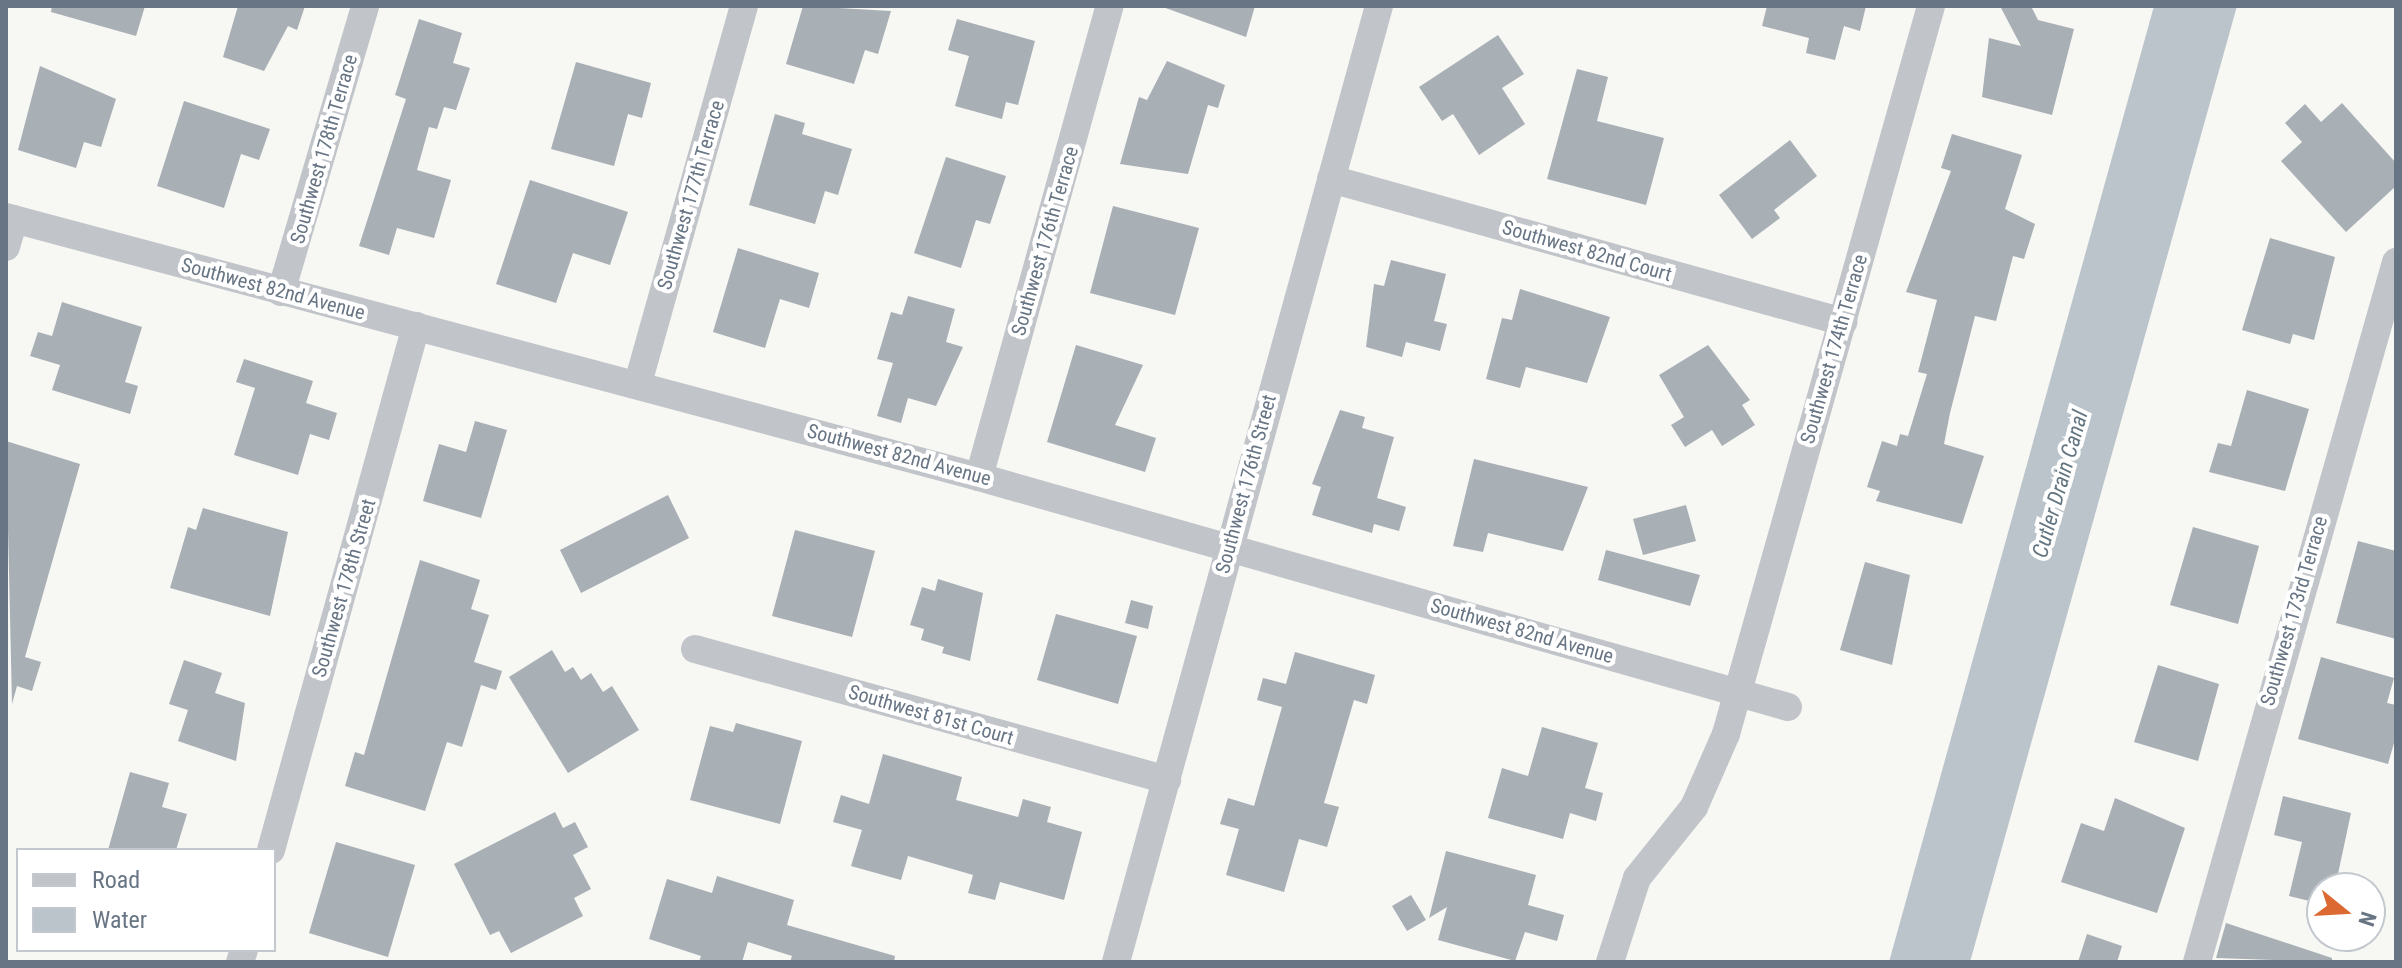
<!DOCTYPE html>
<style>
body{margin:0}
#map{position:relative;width:2402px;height:968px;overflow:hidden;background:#f7f7f4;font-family:"Roboto Condensed",sans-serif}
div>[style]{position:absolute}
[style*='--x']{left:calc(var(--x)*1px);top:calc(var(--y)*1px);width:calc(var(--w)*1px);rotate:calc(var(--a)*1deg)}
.water>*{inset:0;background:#bbc4ca}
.building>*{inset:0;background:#a8afb5}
.minor>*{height:28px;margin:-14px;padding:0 14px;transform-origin:14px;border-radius:14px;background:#c1c4c8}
span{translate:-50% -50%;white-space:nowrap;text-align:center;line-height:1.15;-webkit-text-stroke:8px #fff;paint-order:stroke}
.street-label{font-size:20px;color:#687584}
.water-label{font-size:22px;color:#637580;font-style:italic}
.frame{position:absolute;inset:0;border:8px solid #687584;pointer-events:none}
.legend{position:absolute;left:16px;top:848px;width:260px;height:104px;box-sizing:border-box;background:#fff;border:2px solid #c3c8ce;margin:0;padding:10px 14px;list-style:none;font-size:24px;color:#687584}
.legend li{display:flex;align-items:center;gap:16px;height:40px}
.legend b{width:40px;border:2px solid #c3c8ce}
.north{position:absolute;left:2306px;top:872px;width:80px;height:80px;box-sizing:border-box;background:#fff;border:2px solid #c3c8ce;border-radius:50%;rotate:108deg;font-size:22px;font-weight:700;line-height:32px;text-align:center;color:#687584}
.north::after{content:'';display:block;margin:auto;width:28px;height:36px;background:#db6931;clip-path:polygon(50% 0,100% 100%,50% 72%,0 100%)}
</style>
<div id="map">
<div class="water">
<div style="clip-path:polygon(2154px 6px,2237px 6px,1970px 962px,1889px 962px)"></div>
</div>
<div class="building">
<div style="clip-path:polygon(52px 6px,145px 6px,136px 36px,51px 12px)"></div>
<div style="clip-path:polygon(238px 6px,305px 6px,297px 30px,288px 26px,264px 71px,223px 57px)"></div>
<div style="clip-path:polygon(803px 6px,891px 11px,878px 54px,865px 50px,854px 84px,786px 64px)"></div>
<div style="clip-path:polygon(1160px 6px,1255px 6px,1246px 37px)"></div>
<div style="clip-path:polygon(1767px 6px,1866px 6px,1860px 31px,1844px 26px,1835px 60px,1806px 53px,1809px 38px,1762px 26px)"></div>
<div style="clip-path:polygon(2000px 6px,2031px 6px,2038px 20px,2074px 29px,2052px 115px,1982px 97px,1989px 38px,2021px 46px)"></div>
<div style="clip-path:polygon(419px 19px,462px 33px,453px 63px,470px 68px,456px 110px,444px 107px,437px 129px,429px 127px,417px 170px,451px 180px,434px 238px,397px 228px,389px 255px,359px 246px,406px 99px,395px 95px)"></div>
<div style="clip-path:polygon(957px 19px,1035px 41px,1018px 105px,1006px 102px,1002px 119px,955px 106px,969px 56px,948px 50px)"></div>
<div style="clip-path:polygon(1498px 35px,1524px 74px,1502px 88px,1525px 124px,1479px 155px,1453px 114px,1442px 121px,1419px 87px)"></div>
<div style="clip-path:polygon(1167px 61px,1225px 85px,1218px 108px,1208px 105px,1188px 174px,1120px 164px,1139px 97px,1147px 100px)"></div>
<div style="clip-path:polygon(576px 62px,651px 83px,642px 118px,628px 114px,614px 166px,551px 149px)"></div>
<div style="clip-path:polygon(40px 66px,116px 99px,101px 147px,84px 142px,76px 168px,18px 150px)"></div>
<div style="clip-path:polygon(1577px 69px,1608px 77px,1597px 121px,1664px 138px,1646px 205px,1547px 179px)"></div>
<div style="clip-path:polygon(184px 101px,270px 129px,259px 160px,241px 154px,224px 208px,157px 186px)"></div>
<div style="clip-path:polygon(2342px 103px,2396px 163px,2396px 186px,2346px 232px,2281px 161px,2302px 142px,2285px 123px,2305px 104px,2321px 122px)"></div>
<div style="clip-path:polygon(775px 114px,805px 123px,802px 134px,852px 149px,838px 195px,825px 191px,815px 224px,749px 205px)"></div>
<div style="clip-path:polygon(1952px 134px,2022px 155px,2005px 209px,2035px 224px,2024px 259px,2013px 256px,1996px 321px,1975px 316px,1950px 413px,1944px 444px,1984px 456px,1962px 524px,1876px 501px,1880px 491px,1867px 487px,1882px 441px,1897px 446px,1900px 434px,1908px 436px,1927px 374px,1918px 372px,1937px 300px,1906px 292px,1951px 171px,1941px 168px)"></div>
<div style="clip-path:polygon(1790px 140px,1817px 176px,1774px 210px,1780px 218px,1752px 239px,1719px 195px)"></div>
<div style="clip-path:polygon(946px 157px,1006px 176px,990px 224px,976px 220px,961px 268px,914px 253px)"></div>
<div style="clip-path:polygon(530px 180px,628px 212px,610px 265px,573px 253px,556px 303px,496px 284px)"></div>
<div style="clip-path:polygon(1113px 206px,1199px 228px,1175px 315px,1090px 293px)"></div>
<div style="clip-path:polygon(2270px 238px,2335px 257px,2314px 340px,2293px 334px,2290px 344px,2242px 330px)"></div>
<div style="clip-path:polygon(738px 248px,819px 273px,809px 308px,780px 299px,765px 348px,713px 332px)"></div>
<div style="clip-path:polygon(1391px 260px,1446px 274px,1434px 321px,1447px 324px,1440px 351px,1406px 342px,1402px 357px,1366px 347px,1374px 284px,1384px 286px)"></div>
<div style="clip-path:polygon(1520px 289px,1610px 317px,1587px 383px,1526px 367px,1520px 388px,1486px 379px,1502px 318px,1512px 320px)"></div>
<div style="clip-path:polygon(908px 296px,955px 309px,946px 342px,963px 347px,936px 406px,908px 398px,901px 423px,877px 416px,893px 363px,877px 359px,891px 312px,902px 315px)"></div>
<div style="clip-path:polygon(62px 302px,142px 327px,125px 382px,138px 386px,130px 414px,52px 390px,60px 365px,30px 356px,38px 332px,52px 336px)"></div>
<div style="clip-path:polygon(1076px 345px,1143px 365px,1115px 425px,1156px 438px,1145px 472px,1047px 442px)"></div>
<div style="clip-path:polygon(1708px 345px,1750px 400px,1742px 405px,1755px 425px,1722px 446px,1712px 430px,1685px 447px,1671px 425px,1684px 417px,1659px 375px)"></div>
<div style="clip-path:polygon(244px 359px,313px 381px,306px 403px,337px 413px,329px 440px,310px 434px,298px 475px,234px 455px,255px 388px,236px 382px)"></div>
<div style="clip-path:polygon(2247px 390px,2309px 409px,2285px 491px,2209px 472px,2218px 443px,2231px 446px)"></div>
<div style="clip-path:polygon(1340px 410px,1365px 417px,1362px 428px,1394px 437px,1377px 498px,1406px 507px,1399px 531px,1374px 524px,1372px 533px,1312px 515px,1321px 487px,1312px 484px)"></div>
<div style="clip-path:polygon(475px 421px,507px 430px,481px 518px,423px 501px,439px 444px,466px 452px)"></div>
<div style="clip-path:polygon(6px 441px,80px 464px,25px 657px,41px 662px,32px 691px,17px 686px,12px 704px)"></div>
<div style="clip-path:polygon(1474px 459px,1588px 487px,1563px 551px,1488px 533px,1483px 552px,1453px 546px)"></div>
<div style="clip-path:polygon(668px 495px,689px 538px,581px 593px,560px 550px)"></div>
<div style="clip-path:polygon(1686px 505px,1696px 541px,1643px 555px,1633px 519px)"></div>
<div style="clip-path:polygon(203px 508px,288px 532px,270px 616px,170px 588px,188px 527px,196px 530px)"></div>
<div style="clip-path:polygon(2193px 527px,2259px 546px,2238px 624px,2170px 605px)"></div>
<div style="clip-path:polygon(795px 530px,875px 551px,852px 637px,772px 616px)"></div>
<div style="clip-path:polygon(2358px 541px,2396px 551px,2396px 639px,2336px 623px)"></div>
<div style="clip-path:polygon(1606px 550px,1700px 575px,1690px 606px,1598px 580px)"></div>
<div style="clip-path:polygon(420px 560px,480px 580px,471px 609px,489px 615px,474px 662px,502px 671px,496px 690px,481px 685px,462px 747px,447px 742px,425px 811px,345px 786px,355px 752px,364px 755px)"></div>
<div style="clip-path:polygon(1865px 562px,1910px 575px,1892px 665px,1840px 650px)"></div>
<div style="clip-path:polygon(938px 579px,983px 593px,970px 661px,942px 653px,944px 647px,921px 640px,924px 629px,910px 625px,922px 587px,935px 591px)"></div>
<div style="clip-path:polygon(1131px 600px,1153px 606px,1148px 629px,1125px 623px)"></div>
<div style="clip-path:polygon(1056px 614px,1137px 636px,1118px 704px,1037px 680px)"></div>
<div style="clip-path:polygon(552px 650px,565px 672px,573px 667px,581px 680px,591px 673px,603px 692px,612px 686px,639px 730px,568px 773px,509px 677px)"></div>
<div style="clip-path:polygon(1295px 652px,1375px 675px,1367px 704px,1354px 700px,1324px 803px,1339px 807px,1327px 847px,1299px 839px,1284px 892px,1226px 875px,1239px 829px,1220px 824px,1228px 798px,1254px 806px,1282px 707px,1257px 700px,1263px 678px,1286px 684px)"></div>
<div style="clip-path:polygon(2321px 657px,2394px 678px,2387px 703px,2396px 705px,2396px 736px,2388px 764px,2298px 739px)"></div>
<div style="clip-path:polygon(184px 660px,222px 673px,215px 693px,245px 703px,236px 761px,178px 741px,188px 710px,169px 704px)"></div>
<div style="clip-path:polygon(2158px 665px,2219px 684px,2198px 761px,2134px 742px)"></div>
<div style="clip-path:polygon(736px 723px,802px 741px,780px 824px,690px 800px,710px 726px,733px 732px)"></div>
<div style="clip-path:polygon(1542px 727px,1598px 743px,1585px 788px,1603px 793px,1596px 821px,1570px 813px,1563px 839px,1488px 818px,1502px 768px,1528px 776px)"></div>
<div style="clip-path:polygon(883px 754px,962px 777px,956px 800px,1018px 817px,1023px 799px,1051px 807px,1047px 822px,1082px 832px,1064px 900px,1000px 882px,995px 900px,968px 893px,973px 875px,908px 856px,901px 880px,851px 866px,862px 830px,833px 822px,841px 795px,869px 804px)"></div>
<div style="clip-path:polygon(130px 772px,169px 783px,162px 807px,187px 814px,176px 850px,108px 850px)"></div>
<div style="clip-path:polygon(2283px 796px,2351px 813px,2335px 888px,2322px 888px,2322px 904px,2289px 896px,2302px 842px,2274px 835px)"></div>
<div style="clip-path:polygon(2115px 798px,2185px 828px,2157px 913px,2061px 882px,2081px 823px,2104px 831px)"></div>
<div style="clip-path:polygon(555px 812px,563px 828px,575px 822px,588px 847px,573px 855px,591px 889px,574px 898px,583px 916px,511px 953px,499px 931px,490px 935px,454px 864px)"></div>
<div style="clip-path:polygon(336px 842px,415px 865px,388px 957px,309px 933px)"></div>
<div style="clip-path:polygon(1446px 851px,1536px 875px,1528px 905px,1564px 915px,1557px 941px,1525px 932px,1515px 961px,1438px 940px,1447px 907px,1429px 918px)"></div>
<div style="clip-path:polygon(717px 876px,794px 900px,787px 925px,895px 956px,894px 962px,790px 962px,792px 956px,748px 942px,742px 962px,699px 962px,701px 956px,649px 939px,667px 879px,712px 893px)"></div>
<div style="clip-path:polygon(1411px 895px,1426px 920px,1407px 931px,1392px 906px)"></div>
<div style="clip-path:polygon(2226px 923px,2332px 958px,2332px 962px,2216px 958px)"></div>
<div style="clip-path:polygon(2087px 934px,2122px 946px,2117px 962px,2078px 962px)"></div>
</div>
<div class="minor">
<div style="--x:1331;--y:179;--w:532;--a:15.6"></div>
<div style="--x:6;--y:217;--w:1007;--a:14.96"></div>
<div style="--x:979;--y:477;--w:841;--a:15.87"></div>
<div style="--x:6;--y:247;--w:29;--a:-74"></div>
<div style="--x:281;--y:292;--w:298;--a:-73.6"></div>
<div style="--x:638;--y:383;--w:392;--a:-74.3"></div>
<div style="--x:979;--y:477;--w:489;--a:-74.5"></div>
<div style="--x:695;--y:649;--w:490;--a:15.5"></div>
<div style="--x:271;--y:850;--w:544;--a:-74.53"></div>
<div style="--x:240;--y:962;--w:13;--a:-72"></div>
<div style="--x:1116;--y:962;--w:992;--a:-74.62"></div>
<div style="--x:1610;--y:962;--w:88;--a:-72.2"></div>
<div style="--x:1637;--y:878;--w:91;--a:-51.2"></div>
<div style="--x:1694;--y:807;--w:80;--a:-66.3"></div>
<div style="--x:1726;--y:734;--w:756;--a:-74.27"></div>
<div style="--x:2197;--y:962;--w:728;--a:-74.13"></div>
</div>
<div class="street-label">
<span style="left:324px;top:149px;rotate:-74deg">Southwest 178th Terrace</span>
<span style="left:691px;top:195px;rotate:-74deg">Southwest 177th Terrace</span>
<span style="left:1045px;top:241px;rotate:-74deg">Southwest 176th Terrace</span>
<span style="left:1587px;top:251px;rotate:16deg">Southwest 82nd Court</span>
<span style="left:273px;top:289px;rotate:15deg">Southwest 82nd Avenue</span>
<span style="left:1834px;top:349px;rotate:-74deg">Southwest 174th Terrace</span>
<span style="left:899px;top:455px;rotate:15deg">Southwest 82nd Avenue</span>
<span style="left:1246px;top:484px;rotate:-75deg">Southwest 176th Street</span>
<span style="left:344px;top:588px;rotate:-74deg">Southwest 178th Street</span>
<span style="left:2294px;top:611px;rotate:-74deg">Southwest 173rd Terrace</span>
<span style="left:1522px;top:631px;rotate:16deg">Southwest 82nd Avenue</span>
<span style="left:931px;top:715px;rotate:16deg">Southwest 81st Court</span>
</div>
<div class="water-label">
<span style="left:2060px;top:484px;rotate:-74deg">Cutler Drain Canal</span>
</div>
<div class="frame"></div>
<ul class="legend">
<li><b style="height:10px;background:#c1c4c8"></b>Road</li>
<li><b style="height:22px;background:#bbc4ca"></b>Water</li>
</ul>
<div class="north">N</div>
</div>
